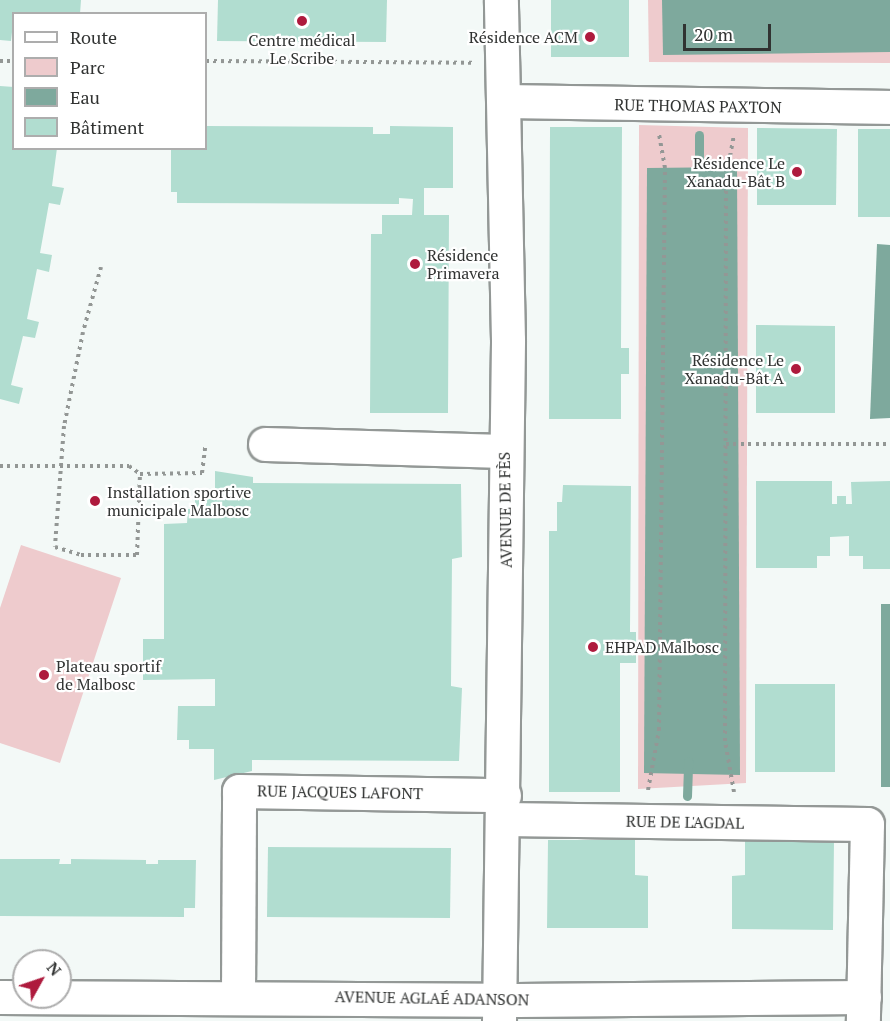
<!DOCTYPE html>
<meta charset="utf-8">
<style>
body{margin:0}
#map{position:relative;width:890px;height:1021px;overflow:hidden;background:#f3f9f7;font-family:"PT Serif",serif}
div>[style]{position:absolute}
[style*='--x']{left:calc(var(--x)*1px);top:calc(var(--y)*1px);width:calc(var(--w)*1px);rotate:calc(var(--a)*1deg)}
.green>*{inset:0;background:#eecbcd}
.water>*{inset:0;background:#7ea99d}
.stream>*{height:9px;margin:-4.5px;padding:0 4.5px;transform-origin:4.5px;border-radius:4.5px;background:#7ea99d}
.building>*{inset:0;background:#b1ddd0}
.path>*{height:4px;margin-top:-2px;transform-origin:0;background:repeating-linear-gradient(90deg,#939795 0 3px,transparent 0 7.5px)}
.roads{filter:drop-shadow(2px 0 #939896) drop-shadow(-2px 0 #939896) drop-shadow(0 2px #939896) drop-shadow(0 -2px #939896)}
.minor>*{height:33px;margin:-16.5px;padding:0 16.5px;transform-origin:16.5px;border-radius:16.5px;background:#fff}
.dots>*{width:16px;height:16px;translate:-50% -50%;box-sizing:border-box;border:3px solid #fff;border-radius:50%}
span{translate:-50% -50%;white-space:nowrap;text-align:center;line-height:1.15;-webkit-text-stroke:4.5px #fff;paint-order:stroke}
.poi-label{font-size:16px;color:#313332}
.right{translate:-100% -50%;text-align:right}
.left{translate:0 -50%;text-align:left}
.street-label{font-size:16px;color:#313332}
.legend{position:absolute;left:12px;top:12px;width:195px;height:138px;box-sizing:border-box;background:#fff;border:2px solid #adadad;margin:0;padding:8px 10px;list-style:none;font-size:18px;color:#313332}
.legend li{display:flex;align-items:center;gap:12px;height:30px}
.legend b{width:30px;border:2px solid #adadad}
.north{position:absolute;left:12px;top:949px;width:60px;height:60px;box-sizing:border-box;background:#fff;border:2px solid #adadad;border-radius:50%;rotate:50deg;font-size:16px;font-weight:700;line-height:24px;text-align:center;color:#313332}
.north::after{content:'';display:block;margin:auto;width:21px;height:27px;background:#ae1a3d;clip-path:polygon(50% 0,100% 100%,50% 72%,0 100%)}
.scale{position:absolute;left:683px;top:24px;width:88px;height:27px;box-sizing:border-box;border:3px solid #313332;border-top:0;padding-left:8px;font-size:18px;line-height:21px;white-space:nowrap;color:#313332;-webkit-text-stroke:4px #fff;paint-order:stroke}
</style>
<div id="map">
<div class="green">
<div style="clip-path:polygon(648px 0,890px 0,890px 63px,649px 62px)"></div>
<div style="clip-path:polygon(639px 125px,748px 128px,746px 783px,638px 789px)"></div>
<div style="clip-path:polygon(21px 545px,121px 578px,60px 763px,0 743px,0 608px)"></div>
</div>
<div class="water">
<div style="clip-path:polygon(662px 0,890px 0,890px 52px,663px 55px)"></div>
<div style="clip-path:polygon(737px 167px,740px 775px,644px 773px,647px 168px)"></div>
<div style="clip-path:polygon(877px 244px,890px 245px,890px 418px,870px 419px)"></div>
<div style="clip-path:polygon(881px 604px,890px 604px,890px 787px,881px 787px)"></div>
</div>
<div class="stream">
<div style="--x:699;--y:177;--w:42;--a:-90"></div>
<div style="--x:687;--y:796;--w:35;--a:-88"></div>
</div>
<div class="building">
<div style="clip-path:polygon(0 0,81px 0,80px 14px,14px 14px,11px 41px,0 40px)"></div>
<div style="clip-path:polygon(218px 0,387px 0,386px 42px,217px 41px)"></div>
<div style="clip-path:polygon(551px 0,629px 0,629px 57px,551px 57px)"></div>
<div style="clip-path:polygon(0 86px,14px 87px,14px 148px,57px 148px,52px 186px,64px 188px,60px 205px,49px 203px,40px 253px,52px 255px,49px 272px,37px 269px,27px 319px,39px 322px,35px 338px,23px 336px,11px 385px,23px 388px,19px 404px,0 399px)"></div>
<div style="clip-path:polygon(206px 126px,373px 127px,373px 134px,390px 134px,390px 126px,453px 127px,453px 188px,424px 188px,424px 215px,449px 215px,448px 413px,370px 413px,371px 234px,382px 234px,382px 215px,412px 215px,413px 199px,399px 198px,399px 204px,177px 203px,177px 192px,171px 192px,171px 148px,206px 148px)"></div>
<div style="clip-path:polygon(550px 127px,622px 127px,621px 348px,629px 348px,629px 374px,621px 374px,621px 419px,549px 419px)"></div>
<div style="clip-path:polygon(757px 128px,837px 129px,836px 205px,757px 205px)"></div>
<div style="clip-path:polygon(858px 129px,890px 129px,890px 217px,858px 217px)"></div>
<div style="clip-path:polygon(756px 325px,835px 326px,835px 413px,756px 413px)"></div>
<div style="clip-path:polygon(215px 471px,253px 477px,253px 483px,461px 484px,462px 557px,452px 559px,451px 686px,462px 688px,459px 761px,252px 760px,252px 771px,214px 780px,214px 749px,189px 749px,189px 740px,177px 740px,178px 706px,215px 706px,215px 679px,143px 680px,143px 639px,164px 639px,164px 524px,187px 523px,188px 509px,195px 509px,195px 499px,215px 498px)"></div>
<div style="clip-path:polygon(756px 481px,832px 481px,832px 504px,837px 504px,837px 496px,846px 496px,846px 504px,852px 504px,851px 482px,890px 481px,890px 569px,863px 569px,863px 556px,849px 556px,849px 536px,830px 537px,830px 556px,817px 556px,817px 568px,756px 568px)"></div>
<div style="clip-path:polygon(563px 485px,631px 486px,630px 632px,636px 632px,636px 663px,620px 663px,620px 792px,549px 792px,549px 531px,557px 531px,557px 502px,562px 502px)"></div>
<div style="clip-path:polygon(755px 684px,835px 684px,835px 772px,755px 772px)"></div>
<div style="clip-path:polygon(548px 840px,635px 840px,635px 875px,648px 876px,648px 928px,547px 928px)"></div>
<div style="clip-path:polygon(745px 841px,834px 841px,833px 930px,732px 929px,732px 876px,745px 875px)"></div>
<div style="clip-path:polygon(268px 847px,451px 848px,450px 918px,267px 917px)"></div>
<div style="clip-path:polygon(0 859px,60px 859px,59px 864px,71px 864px,71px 859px,146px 860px,146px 864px,158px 864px,158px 860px,196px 860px,195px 908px,184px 908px,184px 917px,0 916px)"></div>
</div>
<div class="path">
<div style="--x:0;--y:61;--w:14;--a:0"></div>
<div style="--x:206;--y:61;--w:266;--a:0.4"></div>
<div style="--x:101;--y:267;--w:67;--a:105.5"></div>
<div style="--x:83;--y:332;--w:96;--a:101.4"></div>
<div style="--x:64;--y:426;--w:121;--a:94.3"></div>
<div style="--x:55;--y:547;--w:27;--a:17"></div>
<div style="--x:81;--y:555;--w:56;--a:0"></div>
<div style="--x:137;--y:555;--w:81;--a:-87.9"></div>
<div style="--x:726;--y:444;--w:164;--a:0"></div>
<div style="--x:0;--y:466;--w:129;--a:0"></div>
<div style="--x:129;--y:466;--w:14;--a:36"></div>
<div style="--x:140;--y:474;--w:62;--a:-0.9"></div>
<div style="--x:202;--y:473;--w:26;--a:-83"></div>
<div style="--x:648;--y:790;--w:61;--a:-79.6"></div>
<div style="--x:659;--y:730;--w:562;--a:-89.39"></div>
<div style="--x:665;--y:168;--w:36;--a:-100"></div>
<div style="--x:734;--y:792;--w:52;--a:-100"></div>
<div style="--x:725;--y:741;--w:563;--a:-89.9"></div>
<div style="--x:726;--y:178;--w:44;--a:-79.5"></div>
</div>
<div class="roads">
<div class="minor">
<div style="--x:505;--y:101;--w:385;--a:0.9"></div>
<div style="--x:265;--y:444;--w:239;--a:1.7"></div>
<div style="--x:503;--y:819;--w:364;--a:0.8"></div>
<div style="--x:867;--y:824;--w:197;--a:91.2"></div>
<div style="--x:0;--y:997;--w:517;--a:0.33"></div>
<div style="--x:517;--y:1000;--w:347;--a:-0.5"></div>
<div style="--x:238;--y:997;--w:206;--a:-89.7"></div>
<div style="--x:239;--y:791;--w:265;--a:0.9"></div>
<div style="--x:499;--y:1021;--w:681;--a:-89.24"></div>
<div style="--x:508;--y:340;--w:340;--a:-91.2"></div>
</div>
</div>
<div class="dots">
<div style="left:302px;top:21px;background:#ae1a3d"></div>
<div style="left:590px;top:37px;background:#ae1a3d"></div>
<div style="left:797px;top:172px;background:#ae1a3d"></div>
<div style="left:415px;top:264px;background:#ae1a3d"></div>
<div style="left:796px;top:369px;background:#ae1a3d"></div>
<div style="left:95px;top:501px;background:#ae1a3d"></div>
<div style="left:593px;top:647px;background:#ae1a3d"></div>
<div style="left:44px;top:675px;background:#ae1a3d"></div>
</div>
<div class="poi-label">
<span class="right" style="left:578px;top:37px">Résidence ACM</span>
<span style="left:302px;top:49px">Centre médical<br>Le Scribe</span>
<span class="right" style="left:785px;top:172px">Résidence Le<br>Xanadu-Bât B</span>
<span class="left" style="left:427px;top:264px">Résidence<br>Primavera</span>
<span class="right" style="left:784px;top:369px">Résidence Le<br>Xanadu-Bât A</span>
<span class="left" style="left:107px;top:501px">Installation sportive<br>municipale Malbosc</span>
<span class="left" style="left:605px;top:647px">EHPAD Malbosc</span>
<span class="left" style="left:56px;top:675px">Plateau sportif<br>de Malbosc</span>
</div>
<div class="street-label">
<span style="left:698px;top:106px;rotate:1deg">RUE THOMAS PAXTON</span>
<span style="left:505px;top:510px;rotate:-91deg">AVENUE DE FÈS</span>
<span style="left:340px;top:792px;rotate:1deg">RUE JACQUES LAFONT</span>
<span style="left:685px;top:822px;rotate:1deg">RUE DE L'AGDAL</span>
<span style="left:432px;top:998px;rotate:1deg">AVENUE AGLAÉ ADANSON</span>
</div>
<ul class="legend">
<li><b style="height:8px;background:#fff"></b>Route</li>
<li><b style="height:16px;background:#eecbcd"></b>Parc</li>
<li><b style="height:16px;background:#7ea99d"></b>Eau</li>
<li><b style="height:16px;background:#b1ddd0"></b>Bâtiment</li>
</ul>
<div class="north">N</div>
<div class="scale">20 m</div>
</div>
